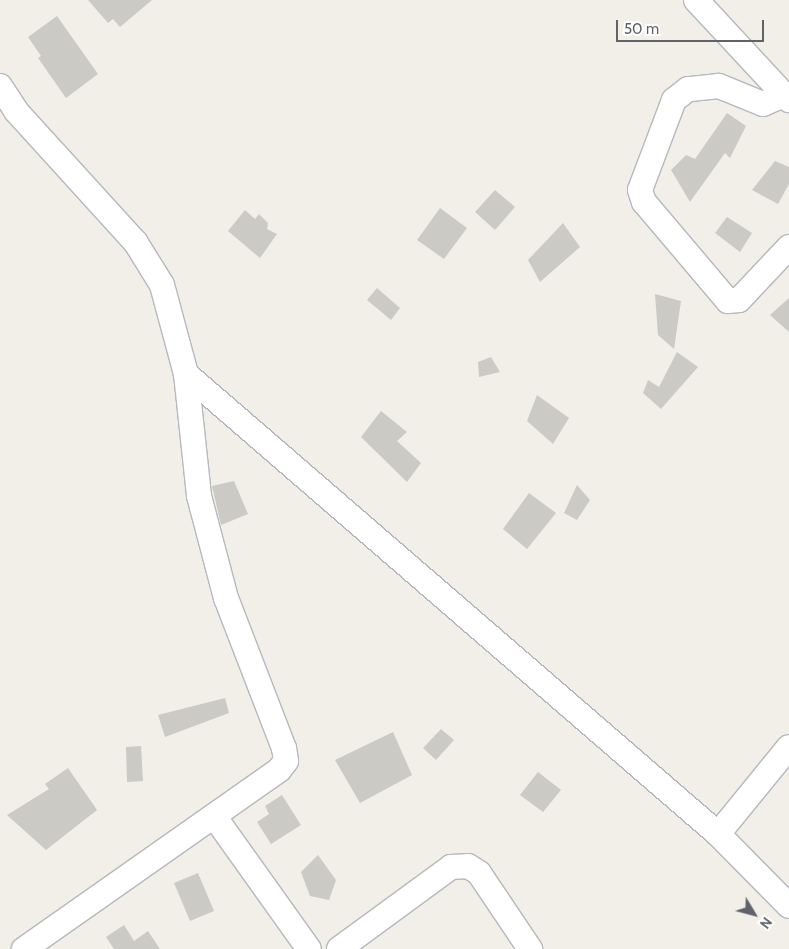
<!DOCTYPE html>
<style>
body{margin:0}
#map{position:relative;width:789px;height:949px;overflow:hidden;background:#f1efe8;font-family:Cabin,sans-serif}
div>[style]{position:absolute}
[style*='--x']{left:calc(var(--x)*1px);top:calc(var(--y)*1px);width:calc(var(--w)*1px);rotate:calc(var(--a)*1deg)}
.building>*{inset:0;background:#cccac5}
.roads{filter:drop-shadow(1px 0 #b5b8bc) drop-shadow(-1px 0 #b5b8bc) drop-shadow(0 1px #b5b8bc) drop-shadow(0 -1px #b5b8bc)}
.street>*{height:24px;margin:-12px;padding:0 12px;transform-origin:12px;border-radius:12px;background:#fff}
span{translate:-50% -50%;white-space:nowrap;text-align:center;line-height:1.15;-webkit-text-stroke:4.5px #fff;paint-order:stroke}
.north{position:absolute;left:729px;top:889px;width:50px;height:50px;-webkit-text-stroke:4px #fff;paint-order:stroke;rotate:127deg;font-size:14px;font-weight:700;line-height:20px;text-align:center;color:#5f6368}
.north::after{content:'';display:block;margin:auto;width:18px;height:22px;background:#5f6368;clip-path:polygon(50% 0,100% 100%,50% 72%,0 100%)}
.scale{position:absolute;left:616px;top:20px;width:148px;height:22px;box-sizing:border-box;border:2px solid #5f6368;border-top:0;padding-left:6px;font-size:15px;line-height:18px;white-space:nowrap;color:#5f6368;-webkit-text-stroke:4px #fff;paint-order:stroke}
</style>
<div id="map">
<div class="building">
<div style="clip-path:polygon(88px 0,152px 0,120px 27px,113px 19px,108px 23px)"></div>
<div style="clip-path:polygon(57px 16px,98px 74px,66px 98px,38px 58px,41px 56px,28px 37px)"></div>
<div style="clip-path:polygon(727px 113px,746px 126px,730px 158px,725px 153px,690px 202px,671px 170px,686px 155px,695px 159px)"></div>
<div style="clip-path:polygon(775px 161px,789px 167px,789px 184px,778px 204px,752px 190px)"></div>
<div style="clip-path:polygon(495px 190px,515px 207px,495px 230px,475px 212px)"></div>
<div style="clip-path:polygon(440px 208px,467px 228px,444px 259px,417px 240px)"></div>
<div style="clip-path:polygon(245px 210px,255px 219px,259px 214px,268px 223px,267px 229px,277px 234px,260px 258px,228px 231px)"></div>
<div style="clip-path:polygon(727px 217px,752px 233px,740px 252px,715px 233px)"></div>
<div style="clip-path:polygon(563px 223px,580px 247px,540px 282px,528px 260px)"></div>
<div style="clip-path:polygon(377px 288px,400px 308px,391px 320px,367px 300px)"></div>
<div style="clip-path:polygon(655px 294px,681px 301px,674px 349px,658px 335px)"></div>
<div style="clip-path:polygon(789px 298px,789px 332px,770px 315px)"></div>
<div style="clip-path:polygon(677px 352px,698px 367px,661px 409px,643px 393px,648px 380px,659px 387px)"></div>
<div style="clip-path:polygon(491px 357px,500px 372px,479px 377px,478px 362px)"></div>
<div style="clip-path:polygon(537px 395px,569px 418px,553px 444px,527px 421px)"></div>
<div style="clip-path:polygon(381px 411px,407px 432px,397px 441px,421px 463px,407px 482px,361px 437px)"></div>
<div style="clip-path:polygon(234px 481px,248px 514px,221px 525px,212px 486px)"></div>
<div style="clip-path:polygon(577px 485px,590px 500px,577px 520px,564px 513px)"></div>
<div style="clip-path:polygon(529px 493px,556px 513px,527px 549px,503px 529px)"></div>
<div style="clip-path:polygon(225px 698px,229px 713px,165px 737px,158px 715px)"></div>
<div style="clip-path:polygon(441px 729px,454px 740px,436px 760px,423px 748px)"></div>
<div style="clip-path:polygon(393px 732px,412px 775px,360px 803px,335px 760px)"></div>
<div style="clip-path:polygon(141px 746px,143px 781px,127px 782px,126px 747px)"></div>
<div style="clip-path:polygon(68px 768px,97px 810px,46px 850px,7px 815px,49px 789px,45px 784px)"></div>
<div style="clip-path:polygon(538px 772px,561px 790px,543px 812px,520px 795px)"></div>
<div style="clip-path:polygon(282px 795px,301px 825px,271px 844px,257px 822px,269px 814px,265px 806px)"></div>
<div style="clip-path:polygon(318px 855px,336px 880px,329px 900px,310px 896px,301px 872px)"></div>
<div style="clip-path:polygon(198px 873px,214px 911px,190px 921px,174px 883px)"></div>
<div style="clip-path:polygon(124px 925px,134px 941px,148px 931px,160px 949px,114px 949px,106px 937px)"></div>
</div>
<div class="roads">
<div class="street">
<div style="--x:696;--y:0;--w:137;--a:47.1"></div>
<div style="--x:0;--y:86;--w:30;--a:57"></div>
<div style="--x:16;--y:111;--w:178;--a:47.7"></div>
<div style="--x:136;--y:243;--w:49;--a:58.2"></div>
<div style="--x:162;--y:285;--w:92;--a:74.9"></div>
<div style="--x:186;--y:374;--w:123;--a:83.9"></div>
<div style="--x:199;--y:496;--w:106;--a:75.2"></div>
<div style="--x:226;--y:598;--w:161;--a:68.9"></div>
<div style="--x:284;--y:748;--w:13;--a:81"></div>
<div style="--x:286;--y:761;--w:11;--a:128"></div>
<div style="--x:279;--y:770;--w:312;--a:144.9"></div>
<div style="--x:784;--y:95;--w:23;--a:157"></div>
<div style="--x:763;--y:104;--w:48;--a:-157.8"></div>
<div style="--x:719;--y:86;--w:31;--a:174"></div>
<div style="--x:688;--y:89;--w:18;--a:142"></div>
<div style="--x:674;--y:100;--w:96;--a:110.7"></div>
<div style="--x:640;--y:190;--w:13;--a:72"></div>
<div style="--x:644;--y:202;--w:130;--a:49.7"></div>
<div style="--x:728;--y:301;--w:11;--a:-5"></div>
<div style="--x:739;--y:300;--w:73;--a:-46.7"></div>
<div style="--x:186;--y:374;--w:703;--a:40.85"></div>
<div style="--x:718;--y:834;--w:101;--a:45.4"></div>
<div style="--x:214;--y:816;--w:163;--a:54.5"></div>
<div style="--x:718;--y:834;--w:112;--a:-50.8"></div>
<div style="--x:339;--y:949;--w:139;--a:-36.2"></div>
<div style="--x:451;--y:867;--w:17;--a:-3"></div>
<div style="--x:468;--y:866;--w:13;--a:32"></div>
<div style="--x:479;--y:873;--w:92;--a:56.1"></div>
</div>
</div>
<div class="north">N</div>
<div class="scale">50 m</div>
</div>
